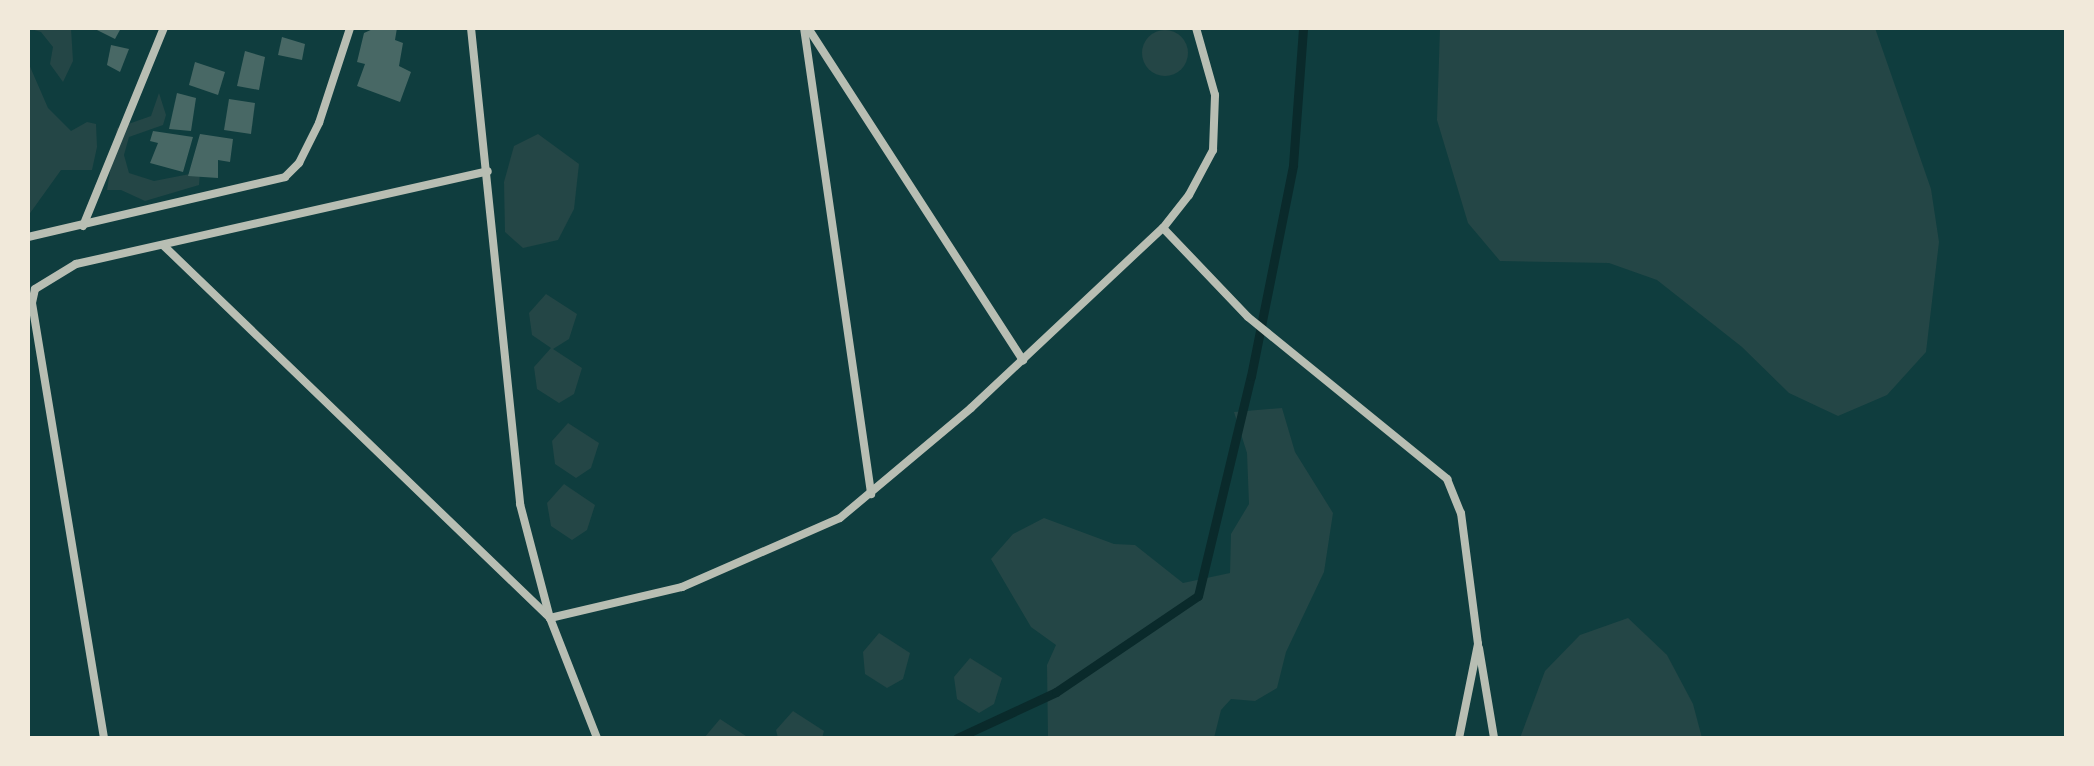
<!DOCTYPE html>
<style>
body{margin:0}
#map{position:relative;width:2094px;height:766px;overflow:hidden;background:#0f3d3e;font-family:Raleway,sans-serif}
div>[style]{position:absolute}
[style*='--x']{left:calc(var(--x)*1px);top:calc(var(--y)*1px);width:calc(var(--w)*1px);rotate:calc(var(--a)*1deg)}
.green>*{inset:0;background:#244646}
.round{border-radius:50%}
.stream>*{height:9px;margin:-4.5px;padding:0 4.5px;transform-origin:4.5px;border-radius:4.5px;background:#0a2a2b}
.building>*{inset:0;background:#486865}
.minor>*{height:8px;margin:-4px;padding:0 4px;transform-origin:4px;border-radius:4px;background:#b8beb3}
span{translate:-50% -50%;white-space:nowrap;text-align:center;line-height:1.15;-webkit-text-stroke:7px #f1e9da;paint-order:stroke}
.frame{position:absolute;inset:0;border:30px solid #f1e9da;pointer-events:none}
</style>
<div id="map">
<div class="green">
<div style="clip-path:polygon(28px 28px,71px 28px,73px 61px,63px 82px,50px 64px,53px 47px,41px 32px)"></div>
<div style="clip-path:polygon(1440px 28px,1875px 28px,1931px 189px,1939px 242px,1926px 352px,1887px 395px,1838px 416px,1789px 393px,1742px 347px,1657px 280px,1609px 263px,1500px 261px,1468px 223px,1437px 120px)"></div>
<div class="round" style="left:1142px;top:30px;width:46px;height:46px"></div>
<div style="clip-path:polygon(28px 62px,48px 108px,71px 131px,87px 122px,96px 124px,97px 147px,92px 170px,61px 170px,28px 216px)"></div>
<div style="clip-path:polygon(159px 93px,166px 115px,163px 125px,129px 137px,124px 155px,129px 173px,154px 181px,200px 172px,199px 185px,145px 201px,121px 190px,107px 190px,117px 128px,151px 116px)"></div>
<div style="clip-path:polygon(538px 134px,579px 164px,574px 209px,558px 240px,523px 248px,505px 232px,504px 182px,514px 146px)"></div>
<div style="clip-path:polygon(546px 294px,577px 314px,569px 339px,553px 349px,582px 368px,574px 394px,559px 403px,537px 389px,534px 367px,551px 348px,532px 335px,529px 313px)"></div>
<div style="clip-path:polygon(1282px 408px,1295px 452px,1333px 513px,1324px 572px,1286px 652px,1277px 688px,1255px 701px,1231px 699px,1221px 710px,1214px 738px,1048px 738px,1047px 665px,1056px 645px,1031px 627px,991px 559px,1013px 534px,1044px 518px,1114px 544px,1135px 545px,1183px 583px,1230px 573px,1231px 534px,1249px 504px,1247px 453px,1234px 412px)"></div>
<div style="clip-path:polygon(568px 423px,599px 443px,591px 468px,576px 478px,555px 464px,552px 441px)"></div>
<div style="clip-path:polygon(564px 484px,595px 505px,587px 530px,572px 540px,551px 526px,547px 503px)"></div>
<div style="clip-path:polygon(1628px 618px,1667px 655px,1693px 704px,1702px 738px,1520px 738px,1545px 671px,1580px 635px)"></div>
<div style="clip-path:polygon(879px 633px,910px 653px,903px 679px,887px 688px,865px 674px,863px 652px)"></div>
<div style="clip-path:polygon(970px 658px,1002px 678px,994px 704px,979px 713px,957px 699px,954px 677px)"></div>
<div style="clip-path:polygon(793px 711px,824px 731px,822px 738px,778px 738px,776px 730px)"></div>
<div style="clip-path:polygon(720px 719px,749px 738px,704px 738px)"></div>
</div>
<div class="stream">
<div style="--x:957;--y:738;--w:109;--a:-24.9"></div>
<div style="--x:1056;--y:692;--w:171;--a:-34.1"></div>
<div style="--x:1198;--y:596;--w:226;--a:-76.5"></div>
<div style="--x:1251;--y:376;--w:215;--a:-78.7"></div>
<div style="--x:1293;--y:165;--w:137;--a:-85.8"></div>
</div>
<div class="building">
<div style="clip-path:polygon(93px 28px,121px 28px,115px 39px)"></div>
<div style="clip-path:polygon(375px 28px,397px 28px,395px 40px,403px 43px,399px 66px,411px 72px,400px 102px,357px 86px,365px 64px,357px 62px,364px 33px)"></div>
<div style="clip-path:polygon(282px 37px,305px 44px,302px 60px,278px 55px)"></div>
<div style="clip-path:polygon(111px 45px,129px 49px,120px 72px,107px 65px)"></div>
<div style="clip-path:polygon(245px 51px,265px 57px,259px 90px,237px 86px)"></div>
<div style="clip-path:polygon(195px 62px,225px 72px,218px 95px,189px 85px)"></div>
<div style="clip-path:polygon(177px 93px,196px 98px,191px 131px,169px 129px)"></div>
<div style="clip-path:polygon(229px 99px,255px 103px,251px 134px,224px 130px)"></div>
<div style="clip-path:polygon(153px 131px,193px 137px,183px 172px,150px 163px,158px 143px,150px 141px)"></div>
<div style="clip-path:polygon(200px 134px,233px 139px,230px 162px,218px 160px,218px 178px,188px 176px)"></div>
</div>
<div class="minor">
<div style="--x:471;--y:28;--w:479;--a:84.1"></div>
<div style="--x:520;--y:504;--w:118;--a:75.3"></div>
<div style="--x:550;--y:618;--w:129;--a:68.6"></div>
<div style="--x:804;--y:28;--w:471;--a:81.8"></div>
<div style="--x:808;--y:28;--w:396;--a:57.1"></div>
<div style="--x:83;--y:226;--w:214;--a:-67.8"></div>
<div style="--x:1163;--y:228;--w:123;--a:46.3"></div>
<div style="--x:1248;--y:317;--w:257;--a:39.1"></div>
<div style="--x:1447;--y:479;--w:37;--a:68"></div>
<div style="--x:1461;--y:513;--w:132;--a:82.6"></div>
<div style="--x:1478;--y:644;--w:96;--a:101.4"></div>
<div style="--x:28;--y:237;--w:264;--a:-13.1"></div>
<div style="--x:285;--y:177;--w:20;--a:-45"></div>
<div style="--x:299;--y:163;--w:45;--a:-63.4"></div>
<div style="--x:319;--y:123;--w:100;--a:-71.9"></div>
<div style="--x:164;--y:246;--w:536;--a:43.94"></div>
<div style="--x:550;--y:618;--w:136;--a:-13.2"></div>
<div style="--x:682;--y:587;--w:172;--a:-23.6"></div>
<div style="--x:840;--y:518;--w:171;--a:-40"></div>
<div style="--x:971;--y:408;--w:263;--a:-43.2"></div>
<div style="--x:1163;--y:228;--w:42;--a:-51.8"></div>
<div style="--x:1189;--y:195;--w:51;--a:-61.9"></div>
<div style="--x:1213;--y:150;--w:55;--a:-87.9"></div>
<div style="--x:1215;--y:95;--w:70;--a:-105.8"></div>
<div style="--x:1479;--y:648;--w:91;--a:80.5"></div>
<div style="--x:104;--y:738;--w:441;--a:-99.4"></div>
<div style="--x:32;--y:303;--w:14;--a:-78"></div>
<div style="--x:35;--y:289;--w:48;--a:-31.4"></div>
<div style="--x:76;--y:264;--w:422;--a:-12.7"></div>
</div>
<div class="frame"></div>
</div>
